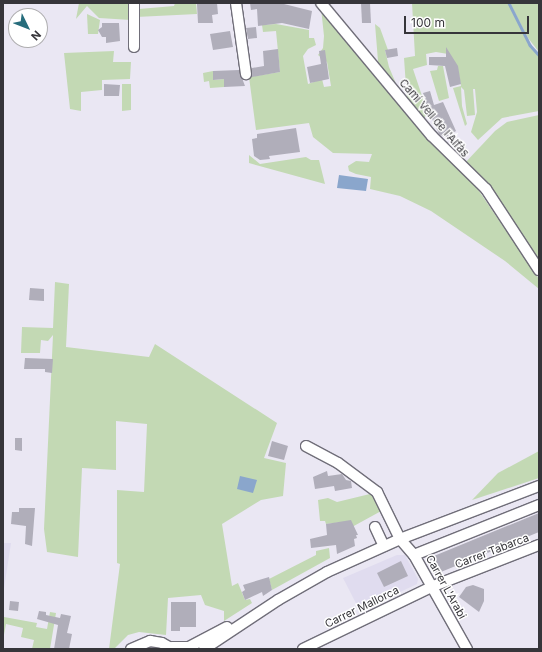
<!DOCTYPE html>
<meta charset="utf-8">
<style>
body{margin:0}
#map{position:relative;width:542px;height:652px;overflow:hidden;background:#eae7f3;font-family:Inter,sans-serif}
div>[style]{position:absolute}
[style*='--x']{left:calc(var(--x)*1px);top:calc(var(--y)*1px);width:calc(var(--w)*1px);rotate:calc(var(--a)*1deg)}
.built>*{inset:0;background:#e0dcef}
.green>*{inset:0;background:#c3d9b4}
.water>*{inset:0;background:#8aa6cc}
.stream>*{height:2.5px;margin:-1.25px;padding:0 1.25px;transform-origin:1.25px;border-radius:1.25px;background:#8aa6cc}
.building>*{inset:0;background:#b0aeba}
.roads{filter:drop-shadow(1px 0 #706e79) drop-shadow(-1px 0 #706e79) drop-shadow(0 1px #706e79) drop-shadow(0 -1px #706e79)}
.minor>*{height:10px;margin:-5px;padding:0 5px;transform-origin:5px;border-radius:5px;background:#fff}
span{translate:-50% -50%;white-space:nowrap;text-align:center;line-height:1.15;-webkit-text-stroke:3px #fff;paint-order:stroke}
.street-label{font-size:11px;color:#36353a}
.frame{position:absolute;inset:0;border:4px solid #36353a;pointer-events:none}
.north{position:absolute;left:8px;top:8px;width:40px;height:40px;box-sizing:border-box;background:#fff;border:1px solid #afaeb0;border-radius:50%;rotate:133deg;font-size:11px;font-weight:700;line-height:16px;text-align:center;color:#36353a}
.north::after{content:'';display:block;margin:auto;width:14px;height:18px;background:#276d7c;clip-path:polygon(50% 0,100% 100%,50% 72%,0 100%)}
.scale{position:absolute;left:404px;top:16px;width:125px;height:18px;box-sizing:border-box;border:2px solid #36353a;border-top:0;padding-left:5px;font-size:12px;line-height:14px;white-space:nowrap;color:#36353a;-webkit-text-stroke:3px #fff;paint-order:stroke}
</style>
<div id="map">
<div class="built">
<div style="clip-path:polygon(3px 543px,11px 543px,3px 595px)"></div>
<div style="clip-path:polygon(397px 555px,405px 555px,418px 579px,417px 584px,360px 611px,343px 578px)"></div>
</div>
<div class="green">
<div style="clip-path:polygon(79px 3px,131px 3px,131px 20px,99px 18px,87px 6px,76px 19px)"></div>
<div style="clip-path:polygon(175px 3px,196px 3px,197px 14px,136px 17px,136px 10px,139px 9px,174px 6px)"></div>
<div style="clip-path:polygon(412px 3px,508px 3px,530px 46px,539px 56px,539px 111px,502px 118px,478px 140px,471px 132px,477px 112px,475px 89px,473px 89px,475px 115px,467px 116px,464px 90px,461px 87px,462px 106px,467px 124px,465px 126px,453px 88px,461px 86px,458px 70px,448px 54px,436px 52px,426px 54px,427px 65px,413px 69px,427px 111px,424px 120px,407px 101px,404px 58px,415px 56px)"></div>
<div style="clip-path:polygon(510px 3px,539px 3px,539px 52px,528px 38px)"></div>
<div style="clip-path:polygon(321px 8px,428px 140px,477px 188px,539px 279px,539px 289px,505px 261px,431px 211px,400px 196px,370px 189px,371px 177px,356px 174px,349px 171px,348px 166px,356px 161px,369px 162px,372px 154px,333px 153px,313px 137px,309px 123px,256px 130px,249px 77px,280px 72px,276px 31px,263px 32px,262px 25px,276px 24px,309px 30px,309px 38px,314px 38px,316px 45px,308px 49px,303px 56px,308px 84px,322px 79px,324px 87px,331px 86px,327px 62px,318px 55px,323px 48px,324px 36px)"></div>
<div style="clip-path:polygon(87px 14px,100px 20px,98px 34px,88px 34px)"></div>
<div style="clip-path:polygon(375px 24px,380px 28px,388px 50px,385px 50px,389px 67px,397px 86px,395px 87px,374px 62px,378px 61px)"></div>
<div style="clip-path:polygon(114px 51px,113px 62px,131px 62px,130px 79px,102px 80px,102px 90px,81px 92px,81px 111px,70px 109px,64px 53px)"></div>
<div style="clip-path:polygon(438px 66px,443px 66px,449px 98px,439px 101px,430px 71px,437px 70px)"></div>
<div style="clip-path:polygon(213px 71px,213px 80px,224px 79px,224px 87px,210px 88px,209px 81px,204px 82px,203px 73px)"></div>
<div style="clip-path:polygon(122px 84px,131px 84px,131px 110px,122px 111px)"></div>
<div style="clip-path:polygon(539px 115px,539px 262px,464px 164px,495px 131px,507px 122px)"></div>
<div style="clip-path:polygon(249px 155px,260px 164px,306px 157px,311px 160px,319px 160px,325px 184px,249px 163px)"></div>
<div style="clip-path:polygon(55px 282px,69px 284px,66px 347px,149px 357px,155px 344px,277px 423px,264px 458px,286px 463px,283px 496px,261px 500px,222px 524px,232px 586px,238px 583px,245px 600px,250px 599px,252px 603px,224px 621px,224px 611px,205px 605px,201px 595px,168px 598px,166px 635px,139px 632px,128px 635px,114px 649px,109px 649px,120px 564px,117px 563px,117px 490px,144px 492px,147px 424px,116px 421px,116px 470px,82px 468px,78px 557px,47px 552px,44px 529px,53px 335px,48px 341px,41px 340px,40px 353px,21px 353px,22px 327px,53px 328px)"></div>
<div style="clip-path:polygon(539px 451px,539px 478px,472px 500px,498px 473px)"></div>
<div style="clip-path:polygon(374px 493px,383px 510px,352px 527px,343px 522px,326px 524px,325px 521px,320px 521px,318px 500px,328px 498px,337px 502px)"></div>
<div style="clip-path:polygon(329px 548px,330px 558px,272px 590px,269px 579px,316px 555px,316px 551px)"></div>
<div style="clip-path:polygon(50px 612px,56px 613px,50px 649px,32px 649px,34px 640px,21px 637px,23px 628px,6px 624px,3px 640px,4px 617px,37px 623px,36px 627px,47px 629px)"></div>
</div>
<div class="water">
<div style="clip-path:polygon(339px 175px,368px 179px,366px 191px,337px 188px)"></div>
<div style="clip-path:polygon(240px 476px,257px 480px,253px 493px,237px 489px)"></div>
</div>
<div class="stream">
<div style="--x:509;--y:3;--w:47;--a:63.4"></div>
<div style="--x:530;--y:45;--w:13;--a:48"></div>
</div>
<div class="building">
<div style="clip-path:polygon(217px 3px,218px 14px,212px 15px,213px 23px,198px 23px,197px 4px)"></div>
<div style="clip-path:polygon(250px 3px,280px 3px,312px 11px,309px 29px,282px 23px,258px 26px,257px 9px,251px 10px)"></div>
<div style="clip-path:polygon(361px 3px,370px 3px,371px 23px,362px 23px)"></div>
<div style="clip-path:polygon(102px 23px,119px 23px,120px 41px,106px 43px,106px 37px,102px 37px,98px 30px,102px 27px)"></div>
<div style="clip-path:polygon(256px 27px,257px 38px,248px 39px,246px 28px)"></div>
<div style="clip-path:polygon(230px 31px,233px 47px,213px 50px,210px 34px)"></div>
<div style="clip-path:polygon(446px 47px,458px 66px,461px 84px,450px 87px,445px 66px,429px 65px,429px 57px,446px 57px)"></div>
<div style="clip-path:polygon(397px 48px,398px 56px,387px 58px,385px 50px)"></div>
<div style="clip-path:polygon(278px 49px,280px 72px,252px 77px,252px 68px,264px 66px,263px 51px)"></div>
<div style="clip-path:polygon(325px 50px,329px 79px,310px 83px,307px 67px,321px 64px,319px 51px)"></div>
<div style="clip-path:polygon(239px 70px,245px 86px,224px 87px,224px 79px,213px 80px,213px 71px)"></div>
<div style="clip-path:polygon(104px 84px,120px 85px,119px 96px,104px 96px)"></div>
<div style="clip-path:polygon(430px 91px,434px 105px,443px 102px,456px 131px,446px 138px,439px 134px,428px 110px,423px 93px)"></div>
<div style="clip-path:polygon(296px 128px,300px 152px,269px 156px,270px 159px,260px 160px,254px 156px,252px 139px,257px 138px,257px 134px)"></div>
<div style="clip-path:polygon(30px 288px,44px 289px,44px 301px,29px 300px)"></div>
<div style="clip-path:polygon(25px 358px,53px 359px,52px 373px,45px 372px,45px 369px,24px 369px)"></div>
<div style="clip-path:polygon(15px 438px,22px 438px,22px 451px,15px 450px)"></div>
<div style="clip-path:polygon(272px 441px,288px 446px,284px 460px,268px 456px)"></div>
<div style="clip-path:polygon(327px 471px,328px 476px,342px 474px,346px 480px,351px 481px,352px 488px,335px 491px,334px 486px,315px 489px,313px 477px)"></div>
<div style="clip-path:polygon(19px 508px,35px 508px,32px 546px,25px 544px,26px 526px,11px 524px,12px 512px,19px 512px)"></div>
<div style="clip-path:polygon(539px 513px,539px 532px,436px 574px,429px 558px)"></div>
<div style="clip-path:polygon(351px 520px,358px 535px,356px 535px,357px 538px,354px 539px,355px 546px,337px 554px,336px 545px,311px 548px,310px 539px,327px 535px,326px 524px)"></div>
<div style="clip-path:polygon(401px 561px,408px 576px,384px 587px,377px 573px)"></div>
<div style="clip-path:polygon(269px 577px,272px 590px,263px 596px,262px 592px,245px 600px,242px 592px,245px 590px,243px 585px)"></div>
<div style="clip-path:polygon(473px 585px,484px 589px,484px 601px,479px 612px,459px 597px,466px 587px)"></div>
<div style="clip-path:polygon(10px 601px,19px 602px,18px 611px,9px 610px)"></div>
<div style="clip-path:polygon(171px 602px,196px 602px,196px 627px,180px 627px,180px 631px,171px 631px)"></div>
<div style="clip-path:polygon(39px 611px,46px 612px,46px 615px,60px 618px,61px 614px,71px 616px,67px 633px,72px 634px,69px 649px,54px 649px,58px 625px,37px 619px)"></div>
</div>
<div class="roads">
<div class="minor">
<div style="--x:134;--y:3;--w:44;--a:90"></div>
<div style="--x:236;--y:3;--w:72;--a:82"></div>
<div style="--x:321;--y:3;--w:173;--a:50.2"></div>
<div style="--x:432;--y:136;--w:76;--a:44.5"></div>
<div style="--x:486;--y:189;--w:97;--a:56.8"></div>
<div style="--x:306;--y:446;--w:36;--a:28"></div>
<div style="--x:338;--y:463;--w:49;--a:36.6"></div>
<div style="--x:377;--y:492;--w:52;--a:63.9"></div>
<div style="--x:400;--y:539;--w:21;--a:49"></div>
<div style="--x:414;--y:555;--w:108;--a:60.6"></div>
<div style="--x:375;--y:527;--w:21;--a:65"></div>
<div style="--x:414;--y:555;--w:135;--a:-21.8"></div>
<div style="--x:172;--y:647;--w:17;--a:0"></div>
<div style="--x:189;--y:647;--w:43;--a:-27.8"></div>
<div style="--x:131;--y:649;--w:21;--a:-23"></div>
<div style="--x:150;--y:641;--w:12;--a:9"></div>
<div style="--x:162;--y:643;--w:13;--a:29"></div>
<div style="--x:204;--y:649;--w:89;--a:-33.5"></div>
<div style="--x:278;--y:600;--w:56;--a:-29.7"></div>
<div style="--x:327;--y:572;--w:80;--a:-24.3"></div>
<div style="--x:400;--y:539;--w:149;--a:-20.9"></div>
<div style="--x:303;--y:649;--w:142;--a:-25.8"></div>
<div style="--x:431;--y:587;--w:116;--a:-21.3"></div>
</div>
</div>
<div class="street-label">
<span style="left:434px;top:118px;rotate:49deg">Camí Vell de l'Alfàs</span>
<span style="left:492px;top:551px;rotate:-21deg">Carrer Tabarca</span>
<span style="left:446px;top:587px;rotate:61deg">Carrer L'Arabi</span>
<span style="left:362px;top:607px;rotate:-26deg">Carrer Mallorca</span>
</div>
<div class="frame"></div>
<div class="north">N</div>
<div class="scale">100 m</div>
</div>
